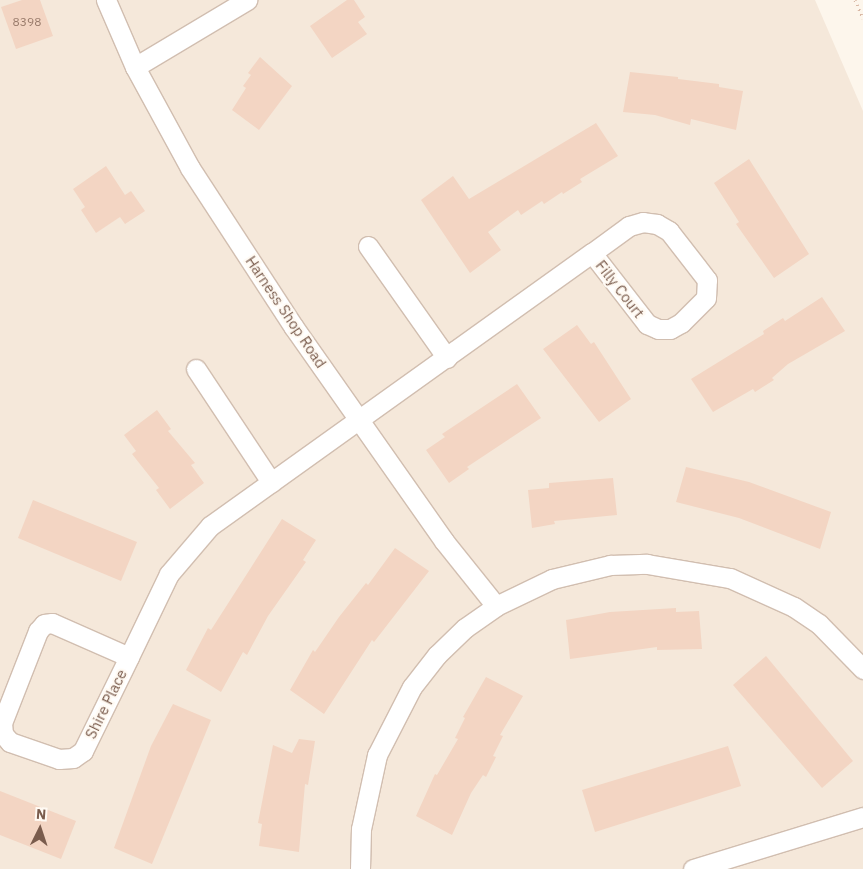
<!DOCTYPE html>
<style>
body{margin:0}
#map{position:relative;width:863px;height:869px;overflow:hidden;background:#fdf6ec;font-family:"IBM Plex Sans",sans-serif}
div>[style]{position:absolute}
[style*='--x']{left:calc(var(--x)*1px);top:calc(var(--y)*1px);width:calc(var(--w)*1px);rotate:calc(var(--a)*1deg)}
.residential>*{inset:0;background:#f5e8da}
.building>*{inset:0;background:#f3d5c3}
.path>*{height:3px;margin-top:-1.5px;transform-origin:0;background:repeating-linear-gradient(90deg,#d9b8a5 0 1px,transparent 0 5px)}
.roads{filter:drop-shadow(1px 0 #d1beb0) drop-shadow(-1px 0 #d1beb0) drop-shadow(0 1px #d1beb0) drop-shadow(0 -1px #d1beb0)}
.street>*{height:19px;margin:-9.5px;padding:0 9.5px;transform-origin:9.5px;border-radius:9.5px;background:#fff}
span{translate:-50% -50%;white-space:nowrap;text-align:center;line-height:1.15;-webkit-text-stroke:4.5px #fffaf3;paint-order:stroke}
.number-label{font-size:12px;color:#987a6a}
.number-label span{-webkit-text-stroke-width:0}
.street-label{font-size:15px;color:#7a5c4d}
.north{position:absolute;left:15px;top:804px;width:50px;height:50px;-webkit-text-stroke:4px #fffaf3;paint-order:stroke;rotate:4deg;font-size:14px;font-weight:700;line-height:20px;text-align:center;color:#7a5c4d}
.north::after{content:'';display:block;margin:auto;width:18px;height:22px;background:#7a5c4d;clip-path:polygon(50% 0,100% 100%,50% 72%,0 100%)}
</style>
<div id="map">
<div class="residential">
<div style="clip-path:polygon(0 0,815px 0,863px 111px,863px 869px,0 869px)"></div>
</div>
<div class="building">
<div style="clip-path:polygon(22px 0,40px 0,53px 36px,16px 49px,1px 7px)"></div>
<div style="clip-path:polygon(347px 0,354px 0,365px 17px,358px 22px,367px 34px,332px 58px,310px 26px)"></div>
<div style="clip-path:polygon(260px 57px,292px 86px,259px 130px,232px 110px,246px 88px,243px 86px,251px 75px,248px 73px)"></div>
<div style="clip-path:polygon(630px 72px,678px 77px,678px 79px,719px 84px,719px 87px,743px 91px,736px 130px,691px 119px,690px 125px,655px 115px,623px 112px)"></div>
<div style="clip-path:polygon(596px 123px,618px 156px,580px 179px,582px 182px,563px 194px,562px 192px,544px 204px,542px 201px,521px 215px,518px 210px,488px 232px,501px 250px,470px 273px,421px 200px,453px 176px,469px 199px)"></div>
<div style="clip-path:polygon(749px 159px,809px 254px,774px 278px,736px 224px,739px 222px,714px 183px)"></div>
<div style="clip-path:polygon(106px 166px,125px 195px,131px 191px,145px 211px,125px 224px,120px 217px,96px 233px,81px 210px,85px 207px,73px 189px)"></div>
<div style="clip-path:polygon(822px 297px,845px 331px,788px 364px,772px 378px,774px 380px,755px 392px,753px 389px,713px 412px,691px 379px,764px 334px,763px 331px,783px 318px,785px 321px)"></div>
<div style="clip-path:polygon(577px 325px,591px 344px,594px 342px,631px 399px,599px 422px,543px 349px)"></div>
<div style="clip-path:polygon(517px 384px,541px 418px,467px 467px,469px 469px,449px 483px,426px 450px,445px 437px,442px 434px)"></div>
<div style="clip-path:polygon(157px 410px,171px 429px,168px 431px,195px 463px,191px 465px,204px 483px,170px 509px,156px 490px,159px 488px,132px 454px,136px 451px,124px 435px)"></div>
<div style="clip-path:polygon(686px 467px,749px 482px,831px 512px,820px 549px,739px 518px,676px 502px)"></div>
<div style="clip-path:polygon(613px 478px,617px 515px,554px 521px,555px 524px,532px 528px,528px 490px,549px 488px,549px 483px)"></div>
<div style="clip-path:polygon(33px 500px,137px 542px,121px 581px,18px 538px)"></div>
<div style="clip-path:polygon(282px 519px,316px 540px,303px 560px,306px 562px,268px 616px,247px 655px,243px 652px,221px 692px,186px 670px,208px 628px,211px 630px)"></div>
<div style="clip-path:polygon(395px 548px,429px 571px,374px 642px,372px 640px,324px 714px,290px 690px,313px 650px,315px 652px,339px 617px,366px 583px,368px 585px)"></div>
<div style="clip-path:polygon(676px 608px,676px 612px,699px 611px,702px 649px,657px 650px,657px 647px,570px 659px,566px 620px,610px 612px)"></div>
<div style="clip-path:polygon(766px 656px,853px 761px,822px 788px,733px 685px)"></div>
<div style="clip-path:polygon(486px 677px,523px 696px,500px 735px,503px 736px,493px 756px,496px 757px,486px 777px,483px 775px,471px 793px,452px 835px,416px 816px,435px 774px,437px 775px,458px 739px,455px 738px,465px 718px,463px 717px)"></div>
<div style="clip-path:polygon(173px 704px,211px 720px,152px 864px,114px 848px,151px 746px)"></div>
<div style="clip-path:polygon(299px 739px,315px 741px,308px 785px,305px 784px,299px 852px,259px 846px,262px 824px,258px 823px,273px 745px,292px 753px)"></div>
<div style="clip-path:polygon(728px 746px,741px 786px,595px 832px,582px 790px)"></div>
<div style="clip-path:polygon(0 791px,76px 821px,61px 859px,0 835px)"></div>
</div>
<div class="path">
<div style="--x:855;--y:0;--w:20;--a:66"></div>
</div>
<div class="roads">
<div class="street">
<div style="--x:106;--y:0;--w:73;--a:66.6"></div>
<div style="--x:135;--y:67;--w:115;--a:61.4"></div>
<div style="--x:190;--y:168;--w:189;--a:56.9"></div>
<div style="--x:293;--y:326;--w:263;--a:54.9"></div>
<div style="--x:444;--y:541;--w:83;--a:51.3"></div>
<div style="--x:135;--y:67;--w:131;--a:-30.9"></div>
<div style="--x:368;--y:246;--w:137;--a:54.8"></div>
<div style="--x:196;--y:369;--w:136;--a:56.4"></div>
<div style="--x:129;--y:657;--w:105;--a:116.1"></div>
<div style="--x:83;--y:751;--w:12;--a:145"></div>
<div style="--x:73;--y:758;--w:14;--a:176"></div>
<div style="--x:59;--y:759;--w:52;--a:-160.9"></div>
<div style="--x:10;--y:742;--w:11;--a:-131"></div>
<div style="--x:3;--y:734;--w:11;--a:-95"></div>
<div style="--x:2;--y:723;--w:99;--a:-68.6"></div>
<div style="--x:38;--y:631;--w:9;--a:-49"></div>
<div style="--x:44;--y:624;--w:8;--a:-7"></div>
<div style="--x:52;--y:623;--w:84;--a:23.8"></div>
<div style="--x:129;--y:657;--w:92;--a:-64.3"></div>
<div style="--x:169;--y:574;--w:63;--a:-49.5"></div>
<div style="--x:210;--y:526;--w:470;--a:-35.6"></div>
<div style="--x:592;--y:253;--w:90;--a:52.2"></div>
<div style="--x:647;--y:324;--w:12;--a:24"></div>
<div style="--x:658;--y:329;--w:12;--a:0"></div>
<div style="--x:670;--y:329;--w:13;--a:-29"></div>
<div style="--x:681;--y:323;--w:35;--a:-45"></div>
<div style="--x:706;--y:298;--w:18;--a:-87"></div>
<div style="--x:707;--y:280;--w:62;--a:-127.8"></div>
<div style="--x:669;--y:231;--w:14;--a:-150"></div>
<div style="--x:657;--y:224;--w:14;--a:-172"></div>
<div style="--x:643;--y:222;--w:15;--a:164"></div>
<div style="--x:629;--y:226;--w:46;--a:143.9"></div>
<div style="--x:360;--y:869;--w:40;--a:-88.6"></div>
<div style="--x:361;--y:829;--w:76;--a:-77.8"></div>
<div style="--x:377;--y:755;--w:76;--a:-62.8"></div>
<div style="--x:412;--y:687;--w:41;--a:-52"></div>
<div style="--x:437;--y:655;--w:39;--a:-44"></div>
<div style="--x:465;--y:628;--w:38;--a:-35"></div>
<div style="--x:496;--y:606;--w:62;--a:-25.7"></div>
<div style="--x:552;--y:579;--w:60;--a:-13.6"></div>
<div style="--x:610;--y:565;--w:37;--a:-2"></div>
<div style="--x:647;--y:564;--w:84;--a:9.6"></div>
<div style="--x:730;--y:578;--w:70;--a:24.4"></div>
<div style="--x:794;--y:607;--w:30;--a:34"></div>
<div style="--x:819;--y:624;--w:63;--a:45.6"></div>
<div style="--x:693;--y:869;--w:178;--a:-17"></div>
</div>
</div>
<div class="number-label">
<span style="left:27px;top:22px">8398</span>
</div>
<div class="street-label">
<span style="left:620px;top:289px;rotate:52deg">Filly Court</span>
<span style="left:286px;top:312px;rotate:56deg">Harness Shop Road</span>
<span style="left:106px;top:704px;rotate:-64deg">Shire Place</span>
</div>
<div class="north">N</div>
</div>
